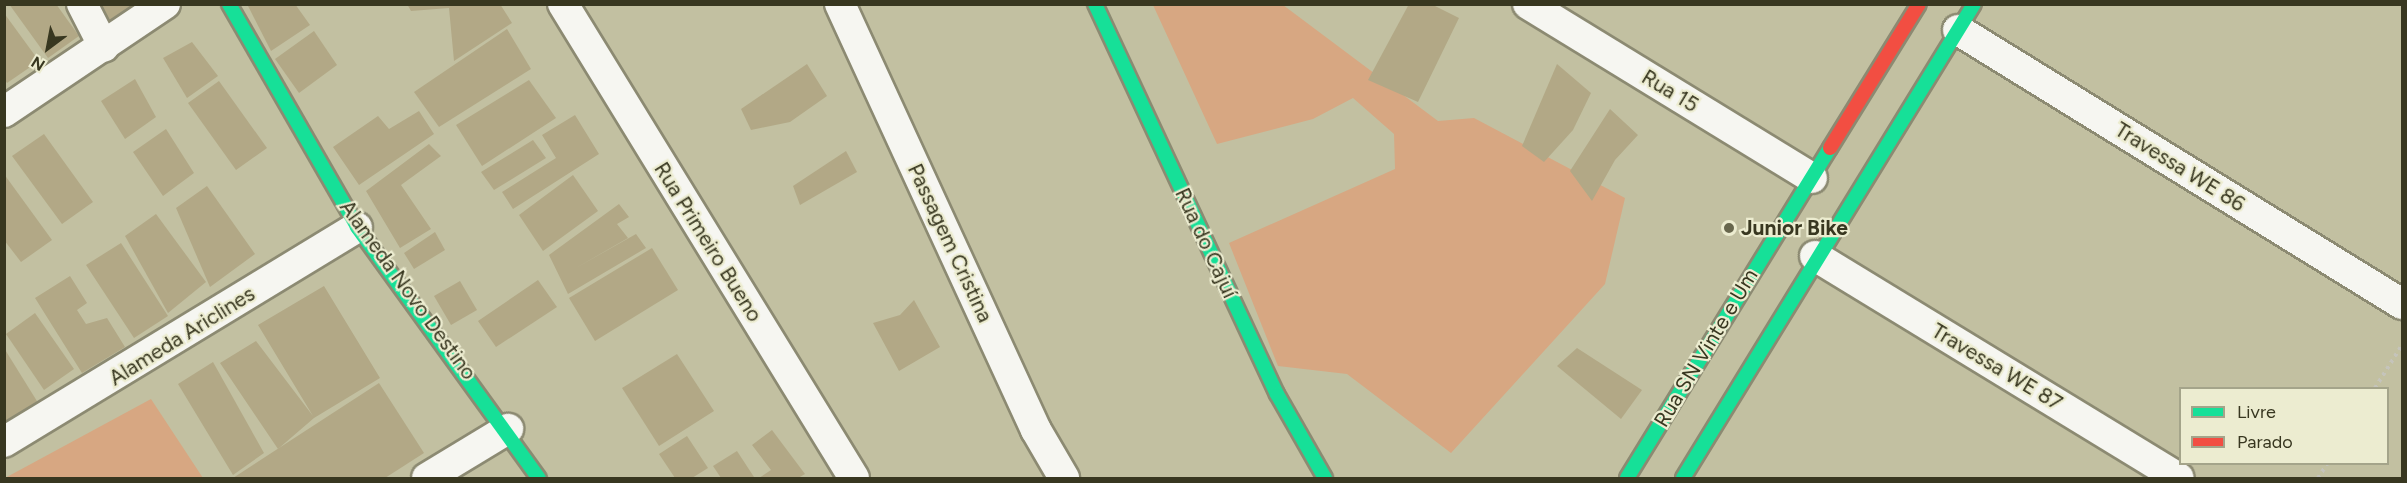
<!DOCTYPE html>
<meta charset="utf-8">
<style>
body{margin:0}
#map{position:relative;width:2407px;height:483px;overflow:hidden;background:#c2c0a1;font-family:Figtree,sans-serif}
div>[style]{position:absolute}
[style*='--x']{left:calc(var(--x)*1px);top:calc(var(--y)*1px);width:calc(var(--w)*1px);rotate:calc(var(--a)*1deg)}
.green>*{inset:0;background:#d7a782}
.building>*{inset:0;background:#b2a886}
.path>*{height:4px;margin-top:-2px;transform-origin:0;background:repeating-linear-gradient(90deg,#c5c4bb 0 3px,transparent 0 7.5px)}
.roads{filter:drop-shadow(2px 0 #8c8a72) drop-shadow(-2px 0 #8c8a72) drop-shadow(0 2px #8c8a72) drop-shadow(0 -2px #8c8a72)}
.street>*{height:30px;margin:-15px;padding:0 15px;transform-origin:15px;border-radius:15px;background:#f6f6f1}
.fast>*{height:14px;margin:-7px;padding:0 7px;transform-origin:7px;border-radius:7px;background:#16e098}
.jam>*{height:14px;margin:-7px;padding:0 7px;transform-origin:7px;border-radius:7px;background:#f24e42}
.dots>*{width:16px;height:16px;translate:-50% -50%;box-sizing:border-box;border:3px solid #ececd0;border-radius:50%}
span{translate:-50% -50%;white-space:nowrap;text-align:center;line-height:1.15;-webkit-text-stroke:4.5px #ececd0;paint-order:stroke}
.street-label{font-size:21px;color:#383720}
.poi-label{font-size:21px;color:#383720;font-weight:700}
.left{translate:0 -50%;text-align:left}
.frame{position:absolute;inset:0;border:6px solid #383720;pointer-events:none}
.legend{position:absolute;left:2179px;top:387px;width:210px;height:78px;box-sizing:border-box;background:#ececd0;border:2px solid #a4a48a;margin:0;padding:8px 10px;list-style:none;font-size:18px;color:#383720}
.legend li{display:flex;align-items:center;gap:12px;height:30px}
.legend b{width:30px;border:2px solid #a4a48a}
.north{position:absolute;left:18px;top:18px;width:60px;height:60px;-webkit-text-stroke:4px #ececd0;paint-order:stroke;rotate:212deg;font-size:16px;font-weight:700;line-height:24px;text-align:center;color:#383720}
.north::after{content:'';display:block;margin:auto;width:21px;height:27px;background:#383720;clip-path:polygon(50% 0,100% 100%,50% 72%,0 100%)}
</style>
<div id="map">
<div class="green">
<div style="clip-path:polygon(1153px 5px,1283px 5px,1438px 121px,1474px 118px,1625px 198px,1605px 284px,1451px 453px,1347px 374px,1278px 366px,1229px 243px,1395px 169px,1394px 134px,1353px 98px,1313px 119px,1217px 144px)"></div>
<div style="clip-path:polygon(151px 399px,203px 478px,5px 478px)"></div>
</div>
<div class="building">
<div style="clip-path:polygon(9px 4px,56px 4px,79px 36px,48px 58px)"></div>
<div style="clip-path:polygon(92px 4px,156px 4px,111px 33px)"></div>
<div style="clip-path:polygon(247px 4px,295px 4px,310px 25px,271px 51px)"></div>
<div style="clip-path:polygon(407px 4px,500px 4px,512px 23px,454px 61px,449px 8px,411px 11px)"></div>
<div style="clip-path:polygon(1409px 4px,1431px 4px,1459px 18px,1418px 102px,1368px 80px)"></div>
<div style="clip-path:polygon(4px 13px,39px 61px,7px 83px,4px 79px)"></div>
<div style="clip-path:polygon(507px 29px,531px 69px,439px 127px,414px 92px)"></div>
<div style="clip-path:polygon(314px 31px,337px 65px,299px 93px,275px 59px)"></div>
<div style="clip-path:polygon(192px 42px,218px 76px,187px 98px,163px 58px)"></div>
<div style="clip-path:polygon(807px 64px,827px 96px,790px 122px,751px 130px,741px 109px)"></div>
<div style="clip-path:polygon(1557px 64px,1591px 93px,1573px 130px,1544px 162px,1522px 146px)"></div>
<div style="clip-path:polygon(135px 79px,156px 117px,125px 139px,101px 101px)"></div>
<div style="clip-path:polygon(529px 80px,556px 118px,482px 166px,456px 125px)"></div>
<div style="clip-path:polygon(219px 81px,267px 148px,236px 170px,188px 103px)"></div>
<div style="clip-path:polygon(1610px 109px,1638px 135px,1615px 160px,1592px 201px,1570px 171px)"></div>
<div style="clip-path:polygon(419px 111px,434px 134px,359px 185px,333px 147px,378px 116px,389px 129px)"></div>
<div style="clip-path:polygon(575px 115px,599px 154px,513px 209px,502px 192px,556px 158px,542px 135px)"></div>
<div style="clip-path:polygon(166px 129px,194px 173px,163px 196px,133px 152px)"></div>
<div style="clip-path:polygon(44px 134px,93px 202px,62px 224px,12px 156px)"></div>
<div style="clip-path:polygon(533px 140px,546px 158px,494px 190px,481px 172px)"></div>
<div style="clip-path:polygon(429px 144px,441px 156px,401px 185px,431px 229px,400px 248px,366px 191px)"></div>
<div style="clip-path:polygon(846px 151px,857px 172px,800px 205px,793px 186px)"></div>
<div style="clip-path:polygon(4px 174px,52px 240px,21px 262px,4px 240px)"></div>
<div style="clip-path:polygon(573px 175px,598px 211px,543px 251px,519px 215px)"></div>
<div style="clip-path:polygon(207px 186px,255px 254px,210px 287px,176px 208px)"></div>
<div style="clip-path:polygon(619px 204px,629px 217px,617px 224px,628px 238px,574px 269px,636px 234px,646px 248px,568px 294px,549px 255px)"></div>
<div style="clip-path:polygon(156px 214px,206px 282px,168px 313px,125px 236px)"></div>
<div style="clip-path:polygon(435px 232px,445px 250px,414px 269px,404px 253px)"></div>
<div style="clip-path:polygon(121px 243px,168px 316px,134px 338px,86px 265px)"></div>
<div style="clip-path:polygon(652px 248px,678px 290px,595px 341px,569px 298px)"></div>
<div style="clip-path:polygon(70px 276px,87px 303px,77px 310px,86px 324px,107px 318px,125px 347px,82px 373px,35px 298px)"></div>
<div style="clip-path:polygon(538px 280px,557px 307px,496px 347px,478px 321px)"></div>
<div style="clip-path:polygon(460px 281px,477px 310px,451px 325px,434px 296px)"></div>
<div style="clip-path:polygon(324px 286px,380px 378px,314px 418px,278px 449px,220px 363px,256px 341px,313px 416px,258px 325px)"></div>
<div style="clip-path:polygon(914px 300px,940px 347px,899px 371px,873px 323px,900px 315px)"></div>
<div style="clip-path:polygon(35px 313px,74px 369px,44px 390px,6px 334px)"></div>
<div style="clip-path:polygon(4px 348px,40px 406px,4px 427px)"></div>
<div style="clip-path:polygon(1577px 348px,1642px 390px,1621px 419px,1557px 366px)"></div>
<div style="clip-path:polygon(677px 354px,714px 411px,659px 446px,622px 388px)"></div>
<div style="clip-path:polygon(213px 362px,264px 453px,233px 475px,178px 384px)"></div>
<div style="clip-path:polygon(379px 383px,424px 453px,385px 478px,233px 478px)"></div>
<div style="clip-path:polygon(772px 430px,805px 474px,798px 478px,759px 478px,771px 470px,752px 445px)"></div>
<div style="clip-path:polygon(687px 436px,708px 468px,692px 478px,675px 478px,659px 454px)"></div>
<div style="clip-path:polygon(737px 451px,754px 477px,721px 478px,713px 466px)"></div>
</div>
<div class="path">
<div style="--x:2375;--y:388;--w:51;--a:-57.9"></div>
<div style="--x:2318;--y:478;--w:17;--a:-57"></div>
</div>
<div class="roads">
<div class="street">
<div style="--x:82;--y:4;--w:48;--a:62.9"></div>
<div style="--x:563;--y:4;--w:556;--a:58.45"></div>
<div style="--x:840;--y:4;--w:469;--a:65.3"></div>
<div style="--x:1036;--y:430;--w:56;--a:59.7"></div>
<div style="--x:1528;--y:4;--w:333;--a:31.5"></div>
<div style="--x:1958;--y:30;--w:522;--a:31.68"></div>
<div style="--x:4;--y:112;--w:194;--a:-33.9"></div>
<div style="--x:1815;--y:256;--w:426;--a:31.4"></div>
<div style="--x:4;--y:442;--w:413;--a:-31.3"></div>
<div style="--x:427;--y:478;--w:95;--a:-31.2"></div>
</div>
<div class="fast">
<div style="--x:229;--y:4;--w:257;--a:60.1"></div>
<div style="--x:357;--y:227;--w:310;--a:54.1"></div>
<div style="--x:1095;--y:4;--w:430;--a:65"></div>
<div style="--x:1277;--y:394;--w:97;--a:60.3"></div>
<div style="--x:1627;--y:478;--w:387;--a:-58.4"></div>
<div style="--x:1683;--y:478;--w:556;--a:-58.45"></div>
</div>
<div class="jam">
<div style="--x:1830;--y:148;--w:169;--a:-58.3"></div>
</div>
</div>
<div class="dots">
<div style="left:1729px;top:228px;background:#68674d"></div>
</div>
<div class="street-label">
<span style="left:1670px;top:91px;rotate:31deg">Rua 15</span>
<span style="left:2180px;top:167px;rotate:32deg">Travessa WE 86</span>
<span style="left:708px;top:242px;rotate:58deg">Rua Primeiro Bueno</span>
<span style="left:950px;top:243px;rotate:65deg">Passagem Cristina</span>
<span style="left:1206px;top:243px;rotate:65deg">Rua do Cajuí</span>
<span style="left:408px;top:290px;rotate:54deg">Alameda Novo Destino</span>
<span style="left:182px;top:336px;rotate:-32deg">Alameda Ariclines</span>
<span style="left:1706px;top:348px;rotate:-59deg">Rua SN Vinte e Um</span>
<span style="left:1997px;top:367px;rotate:31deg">Travessa WE 87</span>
</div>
<div class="poi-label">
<span class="left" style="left:1741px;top:228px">Junior Bike</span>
</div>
<div class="frame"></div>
<ul class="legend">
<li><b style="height:8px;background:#16e098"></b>Livre</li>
<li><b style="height:8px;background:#f24e42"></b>Parado</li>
</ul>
<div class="north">N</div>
</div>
